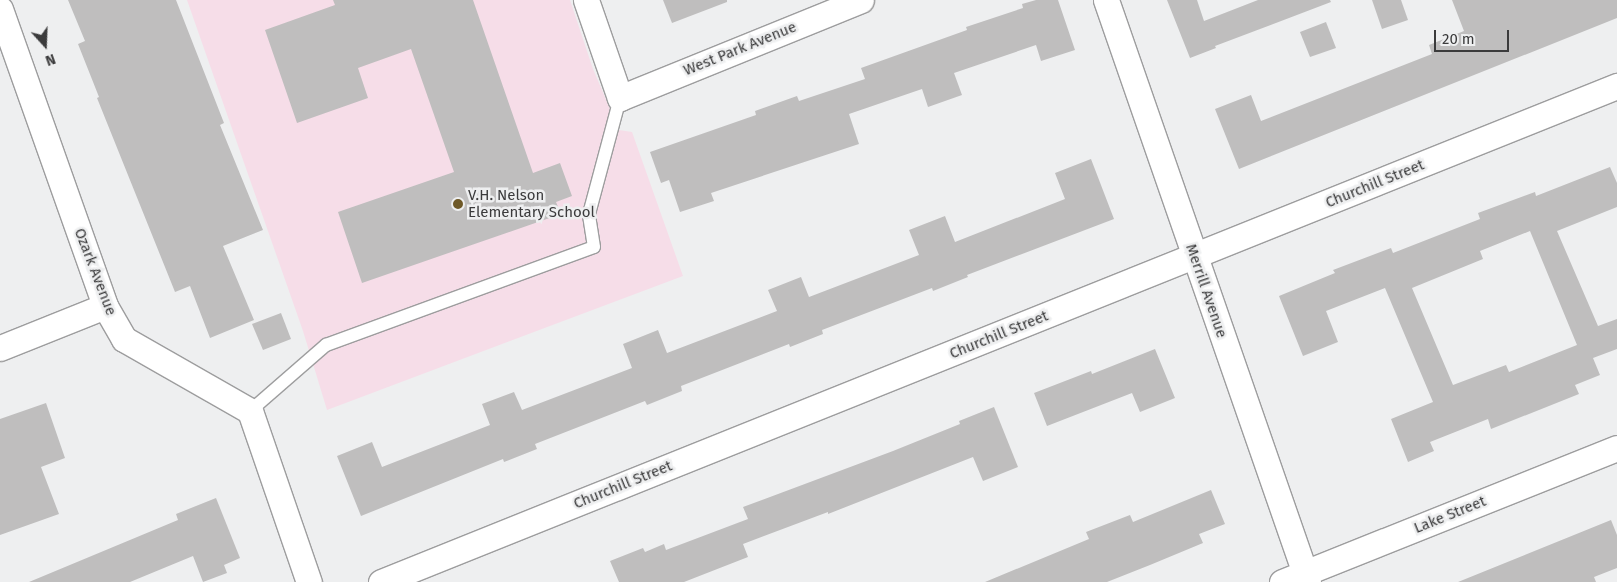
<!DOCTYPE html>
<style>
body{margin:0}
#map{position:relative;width:1617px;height:582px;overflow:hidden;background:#eeeff0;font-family:"Fira Sans",sans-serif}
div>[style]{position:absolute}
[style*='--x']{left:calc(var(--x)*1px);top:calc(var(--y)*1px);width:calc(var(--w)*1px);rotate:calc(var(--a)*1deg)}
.education>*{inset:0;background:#f6dde8}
.building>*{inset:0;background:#bfbebe}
.roads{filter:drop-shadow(1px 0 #9d9d9e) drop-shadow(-1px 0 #9d9d9e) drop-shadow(0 1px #9d9d9e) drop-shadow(0 -1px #9d9d9e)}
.service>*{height:12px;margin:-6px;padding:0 6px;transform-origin:6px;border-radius:6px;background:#fff}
.minor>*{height:25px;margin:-12.5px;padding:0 12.5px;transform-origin:12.5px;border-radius:12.5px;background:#fff}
.dots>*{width:14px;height:14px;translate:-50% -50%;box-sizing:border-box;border:2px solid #eeeff0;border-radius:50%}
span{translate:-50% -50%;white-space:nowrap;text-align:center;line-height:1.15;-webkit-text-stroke:5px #eeeff0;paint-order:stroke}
.street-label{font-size:15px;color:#3b3b3c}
.poi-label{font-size:15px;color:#3b3b3c}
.left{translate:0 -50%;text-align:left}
.north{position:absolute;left:20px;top:20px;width:50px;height:50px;-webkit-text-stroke:4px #eeeff0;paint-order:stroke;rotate:160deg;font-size:14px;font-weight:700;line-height:20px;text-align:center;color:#3b3b3c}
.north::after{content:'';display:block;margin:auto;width:18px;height:22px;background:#3b3b3c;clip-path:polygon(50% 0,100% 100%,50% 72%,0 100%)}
.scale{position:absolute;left:1434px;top:30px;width:75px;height:22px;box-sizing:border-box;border:2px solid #3b3b3c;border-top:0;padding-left:6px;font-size:15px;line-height:18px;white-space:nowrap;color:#3b3b3c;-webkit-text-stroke:4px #eeeff0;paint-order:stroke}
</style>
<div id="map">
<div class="education">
<div style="clip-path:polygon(187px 0,570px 0,593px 69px,619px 130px,632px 132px,683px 276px,327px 410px,303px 331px)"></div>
</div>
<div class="building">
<div style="clip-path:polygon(68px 0,176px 0,224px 123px,220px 125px,263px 230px,223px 246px,254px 320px,210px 338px,190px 286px,175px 292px,97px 98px,99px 97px,78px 44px,85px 41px)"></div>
<div style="clip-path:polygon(333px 0,473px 0,533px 173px,560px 163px,572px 196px,556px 202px,561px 214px,362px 283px,338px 212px,454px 172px,411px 49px,358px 68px,368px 98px,297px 123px,265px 30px,335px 5px)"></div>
<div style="clip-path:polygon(663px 0,727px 0,727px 2px,672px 23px)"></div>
<div style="clip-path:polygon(1036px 0,1058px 0,1075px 50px,1041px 61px,1036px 45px,954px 73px,962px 95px,928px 107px,922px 89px,849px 114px,859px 144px,711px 193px,714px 201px,680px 212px,669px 180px,661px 183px,650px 152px,756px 115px,755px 111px,797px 96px,799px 101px,865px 79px,861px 68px,967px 30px,966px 27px,1023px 8px,1022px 4px)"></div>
<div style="clip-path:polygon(1167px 0,1197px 0,1204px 21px,1258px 0,1330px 0,1331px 2px,1215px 46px,1216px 48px,1190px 58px)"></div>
<div style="clip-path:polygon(1372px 0,1401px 0,1408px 20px,1382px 29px)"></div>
<div style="clip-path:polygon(1452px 0,1617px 0,1617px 18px,1239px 169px,1215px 109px,1251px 95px,1261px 121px,1432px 54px,1429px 45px,1464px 31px)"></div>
<div style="clip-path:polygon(1326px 22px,1336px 48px,1310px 57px,1300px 32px)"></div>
<div style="clip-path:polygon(1091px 159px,1114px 219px,967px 275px,968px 277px,933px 291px,932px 288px,822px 330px,823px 334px,790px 347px,789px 344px,681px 386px,682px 391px,647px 405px,645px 401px,535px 444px,537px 449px,504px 462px,503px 459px,361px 516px,337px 456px,372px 442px,382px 467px,490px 425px,482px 404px,514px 392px,522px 410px,632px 368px,623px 344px,658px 330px,667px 353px,777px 311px,768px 290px,801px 277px,809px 297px,919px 255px,909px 230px,945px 216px,955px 242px,1065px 199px,1055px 173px)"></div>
<div style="clip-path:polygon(evenodd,1610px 167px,1617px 183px,1617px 207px,1557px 231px,1598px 326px,1617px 319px,1617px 349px,1593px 358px,1600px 375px,1575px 385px,1579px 394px,1491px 429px,1488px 419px,1430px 442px,1434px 451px,1408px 462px,1391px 419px,1433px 402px,1385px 288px,1326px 311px,1338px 342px,1303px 356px,1279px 296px,1335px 273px,1333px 270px,1391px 248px,1393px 253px,1480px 219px,1478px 213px,1535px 192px,1536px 196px,1610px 167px,1530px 231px,1577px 345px,1509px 372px,1506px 365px,1453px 385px,1412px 288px,1483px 259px,1480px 251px,1530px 231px)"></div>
<div style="clip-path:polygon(281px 313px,291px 339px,263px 350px,252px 324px)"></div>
<div style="clip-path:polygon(1155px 349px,1175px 398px,1140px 412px,1132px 393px,1047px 426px,1034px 393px,1091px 371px,1092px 374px)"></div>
<div style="clip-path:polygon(46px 403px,65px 458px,41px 467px,59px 514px,0 535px,0 419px)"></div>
<div style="clip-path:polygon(994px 407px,1018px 467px,983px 481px,973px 457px,828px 514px,828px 512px,743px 544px,748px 557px,684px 582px,619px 582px,610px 561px,643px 548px,645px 552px,664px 544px,666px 550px,748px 519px,743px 507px,893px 451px,960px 424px,959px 421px)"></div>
<div style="clip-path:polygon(1211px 490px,1225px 524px,1199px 534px,1203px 543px,1150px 565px,1107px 582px,985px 582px,1089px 539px,1086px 532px,1130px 515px,1133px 522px)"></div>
<div style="clip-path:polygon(216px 498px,240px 558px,224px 565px,227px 573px,203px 582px,193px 556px,130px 582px,29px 582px,178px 520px,176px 514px)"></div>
<div style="clip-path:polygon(1611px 520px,1617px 535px,1617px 568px,1594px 577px,1596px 582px,1458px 582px)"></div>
</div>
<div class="roads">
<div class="service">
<div style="--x:250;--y:411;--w:101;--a:-41"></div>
<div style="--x:326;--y:345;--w:285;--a:-20.1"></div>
<div style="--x:594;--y:247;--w:33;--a:-99"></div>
<div style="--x:589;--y:214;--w:120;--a:-75"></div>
</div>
<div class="minor">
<div style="--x:586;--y:0;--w:104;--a:70.9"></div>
<div style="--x:620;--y:98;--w:260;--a:-22.1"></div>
<div style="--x:1106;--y:0;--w:616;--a:70.86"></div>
<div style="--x:0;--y:9;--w:315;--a:70.5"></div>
<div style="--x:105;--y:306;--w:38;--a:60"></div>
<div style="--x:124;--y:339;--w:145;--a:29.7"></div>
<div style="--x:250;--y:411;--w:181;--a:71"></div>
<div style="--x:0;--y:348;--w:113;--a:-21.8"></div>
<div style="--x:381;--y:582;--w:1332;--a:-21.87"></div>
<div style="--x:1282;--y:582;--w:361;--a:-21.8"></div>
</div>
</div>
<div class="dots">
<div style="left:458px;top:204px;background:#6e5928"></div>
</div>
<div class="street-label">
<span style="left:740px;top:49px;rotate:-22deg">West Park Avenue</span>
<span style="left:1375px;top:184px;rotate:-22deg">Churchill Street</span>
<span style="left:95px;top:272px;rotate:69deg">Ozark Avenue</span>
<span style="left:1206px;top:291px;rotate:71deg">Merrill Avenue</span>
<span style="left:999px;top:335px;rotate:-22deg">Churchill Street</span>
<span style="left:623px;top:485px;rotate:-22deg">Churchill Street</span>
<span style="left:1450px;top:515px;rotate:-22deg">Lake Street</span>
</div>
<div class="poi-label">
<span class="left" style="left:468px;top:204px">V.H. Nelson<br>Elementary School</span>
</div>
<div class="north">N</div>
<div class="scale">20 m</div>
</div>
